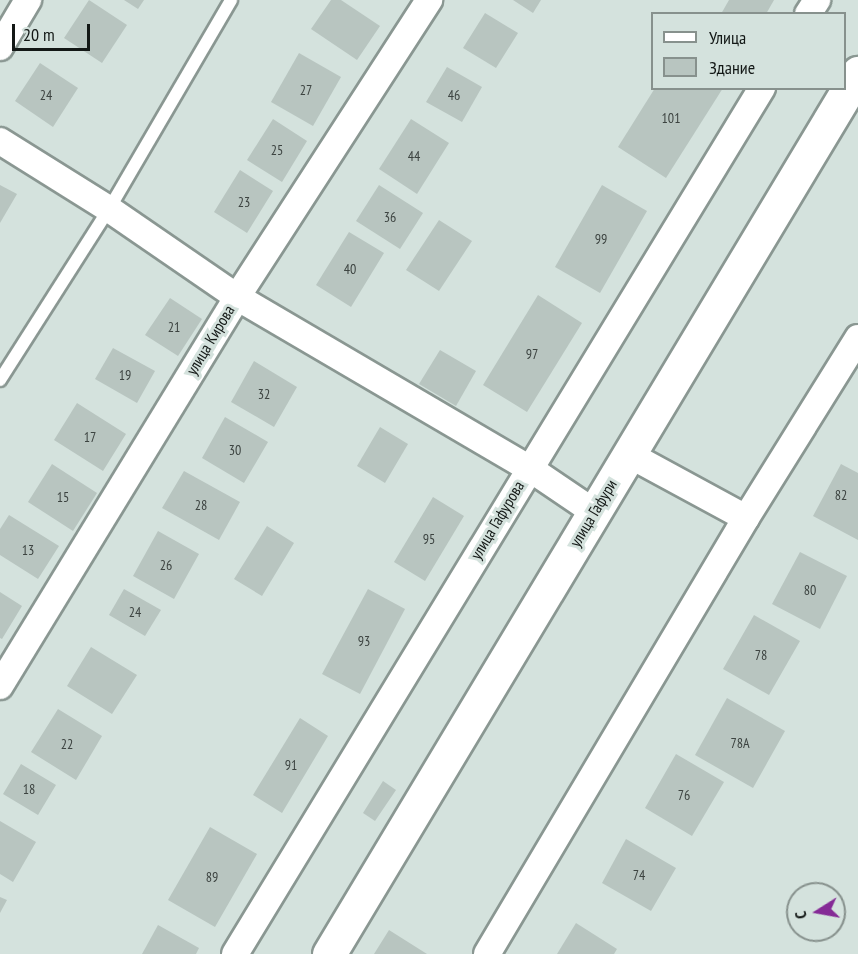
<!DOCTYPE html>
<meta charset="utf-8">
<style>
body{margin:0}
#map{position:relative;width:858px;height:954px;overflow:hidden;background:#d4e2dd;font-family:"PT Sans Narrow",sans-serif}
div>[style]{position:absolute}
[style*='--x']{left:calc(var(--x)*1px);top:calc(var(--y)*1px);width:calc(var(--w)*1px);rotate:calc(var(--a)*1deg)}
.building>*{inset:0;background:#b8c5c0}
.roads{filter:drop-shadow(2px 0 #8a9792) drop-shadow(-2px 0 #8a9792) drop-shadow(0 2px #8a9792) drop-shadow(0 -2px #8a9792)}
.service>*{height:12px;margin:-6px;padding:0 6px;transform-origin:6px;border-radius:6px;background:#fff}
.minor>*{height:26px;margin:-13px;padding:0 13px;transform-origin:13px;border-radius:13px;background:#fff}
.secondary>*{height:33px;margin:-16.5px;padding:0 16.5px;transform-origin:16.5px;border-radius:16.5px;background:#fff}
span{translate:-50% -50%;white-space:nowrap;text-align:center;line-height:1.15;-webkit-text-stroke:6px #d4e2dd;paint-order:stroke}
.number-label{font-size:14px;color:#3c4340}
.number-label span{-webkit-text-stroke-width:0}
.street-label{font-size:16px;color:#131816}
.legend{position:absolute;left:651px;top:12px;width:195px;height:78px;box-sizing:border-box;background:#d4e2dd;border:2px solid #87918d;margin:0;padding:8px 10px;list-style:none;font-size:18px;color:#131816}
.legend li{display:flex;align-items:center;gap:12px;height:30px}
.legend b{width:30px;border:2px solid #87918d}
.north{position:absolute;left:786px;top:882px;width:60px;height:60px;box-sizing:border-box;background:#d4e2dd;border:2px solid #87918d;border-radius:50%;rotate:259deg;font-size:16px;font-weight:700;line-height:24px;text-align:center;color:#131816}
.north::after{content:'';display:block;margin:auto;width:21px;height:27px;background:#852a96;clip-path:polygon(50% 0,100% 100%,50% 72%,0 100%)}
.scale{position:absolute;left:12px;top:24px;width:78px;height:27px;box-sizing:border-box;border:3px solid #131816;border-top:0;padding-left:8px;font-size:18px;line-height:21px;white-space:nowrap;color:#131816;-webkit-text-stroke:4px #d4e2dd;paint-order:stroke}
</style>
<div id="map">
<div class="building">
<div style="clip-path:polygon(89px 0,127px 25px,102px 63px,64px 38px)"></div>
<div style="clip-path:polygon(124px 0,144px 0,138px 9px)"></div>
<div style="clip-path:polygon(331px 0,341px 0,380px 26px,357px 60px,311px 29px)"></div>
<div style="clip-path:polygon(513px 0,541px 0,533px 13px)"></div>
<div style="clip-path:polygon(729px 0,774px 0,766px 14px,721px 14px)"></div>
<div style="clip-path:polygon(485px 13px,518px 33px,496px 68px,463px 48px)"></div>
<div style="clip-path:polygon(299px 53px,341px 77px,313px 126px,271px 102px)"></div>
<div style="clip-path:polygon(40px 63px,78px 88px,53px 127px,15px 101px)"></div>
<div style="clip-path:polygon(447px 67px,482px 87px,462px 122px,426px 102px)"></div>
<div style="clip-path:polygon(655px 88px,723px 88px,666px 178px,618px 147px)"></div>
<div style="clip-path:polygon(273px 119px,307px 141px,282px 182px,247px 160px)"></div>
<div style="clip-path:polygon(411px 119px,449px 143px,417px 194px,379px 169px)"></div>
<div style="clip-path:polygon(240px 170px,273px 191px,247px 233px,214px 212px)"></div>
<div style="clip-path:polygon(0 185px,17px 194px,0 223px)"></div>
<div style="clip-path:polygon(379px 185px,423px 213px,400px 249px,356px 221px)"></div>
<div style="clip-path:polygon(602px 185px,647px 211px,600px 293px,555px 267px)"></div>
<div style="clip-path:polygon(439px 220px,472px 241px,439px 291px,406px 270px)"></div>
<div style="clip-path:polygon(349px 232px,384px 253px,351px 307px,316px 285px)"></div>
<div style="clip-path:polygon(538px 295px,582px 323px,527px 412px,483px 385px)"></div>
<div style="clip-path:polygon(170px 298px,202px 319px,178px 356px,145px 335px)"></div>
<div style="clip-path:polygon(113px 348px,155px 371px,137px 403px,95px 379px)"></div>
<div style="clip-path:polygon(440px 350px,476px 371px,456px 406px,419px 384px)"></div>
<div style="clip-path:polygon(254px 361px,297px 387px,274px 427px,231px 402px)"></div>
<div style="clip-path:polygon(77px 403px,126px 434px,103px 471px,54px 440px)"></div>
<div style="clip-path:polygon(225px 417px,268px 442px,244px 483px,202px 458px)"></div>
<div style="clip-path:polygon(380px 427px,408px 444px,385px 483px,357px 466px)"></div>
<div style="clip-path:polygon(52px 464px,97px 493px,73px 531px,28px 502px)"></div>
<div style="clip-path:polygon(841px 464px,858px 473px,858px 540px,813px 516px)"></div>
<div style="clip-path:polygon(184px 471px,240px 502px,219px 540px,162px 508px)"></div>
<div style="clip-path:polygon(433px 497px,464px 516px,425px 581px,394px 562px)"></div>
<div style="clip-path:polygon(9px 515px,59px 546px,38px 579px,0 555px,0 529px)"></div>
<div style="clip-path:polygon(267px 526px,294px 543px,262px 596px,234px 579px)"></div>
<div style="clip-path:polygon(158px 531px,199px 554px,174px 599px,133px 576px)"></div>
<div style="clip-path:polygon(800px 552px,847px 576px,820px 629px,772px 604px)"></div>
<div style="clip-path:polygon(124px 589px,161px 610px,145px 636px,109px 615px)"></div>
<div style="clip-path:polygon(368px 589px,405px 609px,360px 694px,322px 674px)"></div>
<div style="clip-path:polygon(0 592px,22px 606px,2px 639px,0 638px)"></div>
<div style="clip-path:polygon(754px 615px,800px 641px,769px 695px,723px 669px)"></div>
<div style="clip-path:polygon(91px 647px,137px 675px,112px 714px,67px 686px)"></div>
<div style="clip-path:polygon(727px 698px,785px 731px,753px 788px,695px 755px)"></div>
<div style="clip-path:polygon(58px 709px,102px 736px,76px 780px,31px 752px)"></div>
<div style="clip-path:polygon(300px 718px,328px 736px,282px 813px,253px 795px)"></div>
<div style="clip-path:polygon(676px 754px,724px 782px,692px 836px,645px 808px)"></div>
<div style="clip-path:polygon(21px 764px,56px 785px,38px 815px,3px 794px)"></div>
<div style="clip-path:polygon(383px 781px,396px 790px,375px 821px,363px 813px)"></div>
<div style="clip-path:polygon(0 821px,36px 842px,13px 882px,0 874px)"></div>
<div style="clip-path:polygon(210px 827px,257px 854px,215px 927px,168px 900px)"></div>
<div style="clip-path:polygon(626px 839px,676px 868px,651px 911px,602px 883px)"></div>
<div style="clip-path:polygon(0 897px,7px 900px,0 913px)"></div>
<div style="clip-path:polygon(576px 923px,617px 949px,614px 954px,557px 954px)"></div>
<div style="clip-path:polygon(158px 925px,199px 948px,196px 954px,142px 954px)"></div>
<div style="clip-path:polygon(389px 930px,427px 954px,374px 954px)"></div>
</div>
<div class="roads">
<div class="service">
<div style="--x:0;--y:380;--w:203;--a:-57.5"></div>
<div style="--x:109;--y:209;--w:242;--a:-59.7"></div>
</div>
<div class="minor">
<div style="--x:808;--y:14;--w:17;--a:-57"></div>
<div style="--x:0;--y:47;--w:55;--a:-59.2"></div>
<div style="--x:0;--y:141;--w:128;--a:32"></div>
<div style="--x:109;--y:209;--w:155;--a:34.5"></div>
<div style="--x:237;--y:297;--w:338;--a:30.4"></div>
<div style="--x:529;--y:468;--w:78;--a:34.1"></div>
<div style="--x:628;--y:454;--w:134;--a:28.5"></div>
<div style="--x:0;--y:686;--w:456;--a:-58.6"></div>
<div style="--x:237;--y:297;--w:354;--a:-57.1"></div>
<div style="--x:235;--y:954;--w:1014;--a:-58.68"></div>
<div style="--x:487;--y:954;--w:507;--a:-59.29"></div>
<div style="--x:746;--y:518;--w:212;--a:-58.1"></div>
</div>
<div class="secondary">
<div style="--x:329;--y:954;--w:1028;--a:-59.02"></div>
</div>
</div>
<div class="number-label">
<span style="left:306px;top:90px">27</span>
<span style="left:46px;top:95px">24</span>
<span style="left:454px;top:95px">46</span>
<span style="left:671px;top:118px">101</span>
<span style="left:277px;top:150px">25</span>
<span style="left:414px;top:156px">44</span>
<span style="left:244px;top:202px">23</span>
<span style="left:390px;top:217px">36</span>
<span style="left:601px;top:239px">99</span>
<span style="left:350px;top:269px">40</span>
<span style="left:174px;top:327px">21</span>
<span style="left:532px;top:354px">97</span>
<span style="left:125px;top:375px">19</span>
<span style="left:264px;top:394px">32</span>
<span style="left:90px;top:437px">17</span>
<span style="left:235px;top:450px">30</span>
<span style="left:841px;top:495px">82</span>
<span style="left:63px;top:497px">15</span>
<span style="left:201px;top:505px">28</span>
<span style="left:429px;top:539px">95</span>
<span style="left:28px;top:550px">13</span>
<span style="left:166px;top:565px">26</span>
<span style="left:810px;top:590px">80</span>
<span style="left:135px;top:612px">24</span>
<span style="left:364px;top:641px">93</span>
<span style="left:761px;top:655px">78</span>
<span style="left:740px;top:743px">78А</span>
<span style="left:67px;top:744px">22</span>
<span style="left:291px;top:765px">91</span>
<span style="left:29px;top:789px">18</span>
<span style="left:684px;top:795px">76</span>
<span style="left:639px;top:875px">74</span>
<span style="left:212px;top:877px">89</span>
</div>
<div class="street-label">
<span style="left:210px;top:340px;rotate:-59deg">улица Кирова</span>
<span style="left:593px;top:513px;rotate:-59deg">улица Гафури</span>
<span style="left:497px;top:520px;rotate:-59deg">улица Гафурова</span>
</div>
<ul class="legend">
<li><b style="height:8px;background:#fff"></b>Улица</li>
<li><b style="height:16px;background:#b8c5c0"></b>Здание</li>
</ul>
<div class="north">С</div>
<div class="scale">20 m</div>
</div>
